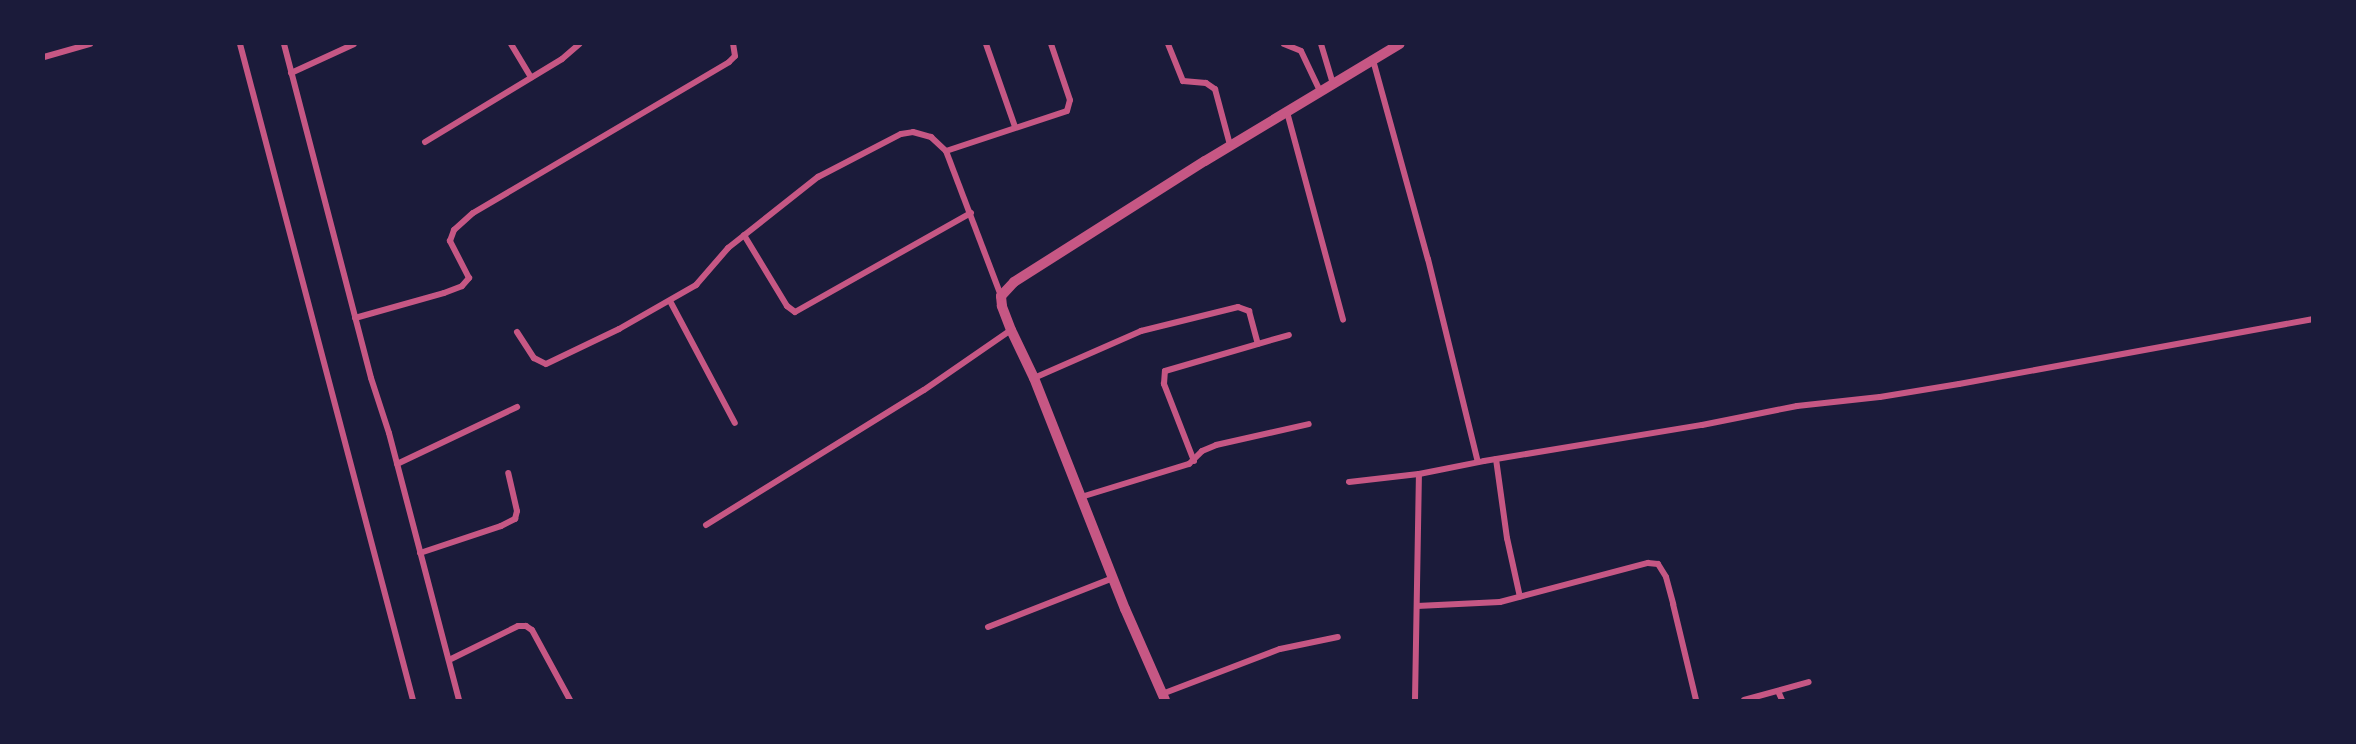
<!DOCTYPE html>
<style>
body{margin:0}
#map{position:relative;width:2356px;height:744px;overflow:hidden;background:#1b1b3a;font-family:"Noto Sans",sans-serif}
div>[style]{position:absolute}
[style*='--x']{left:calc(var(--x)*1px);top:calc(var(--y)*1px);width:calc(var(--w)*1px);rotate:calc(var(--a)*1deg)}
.minor>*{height:6px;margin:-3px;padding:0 3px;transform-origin:3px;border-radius:3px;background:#c65784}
.tertiary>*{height:10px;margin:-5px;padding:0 5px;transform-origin:5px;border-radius:5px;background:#c65784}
span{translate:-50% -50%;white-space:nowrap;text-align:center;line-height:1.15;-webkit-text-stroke:6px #1b1b3a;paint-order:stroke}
.frame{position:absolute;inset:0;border:45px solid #1b1b3a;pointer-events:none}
</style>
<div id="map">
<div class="minor">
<div style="--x:240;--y:44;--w:678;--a:75.23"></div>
<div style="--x:284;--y:44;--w:345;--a:75.4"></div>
<div style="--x:371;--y:378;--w:58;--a:71.9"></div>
<div style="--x:389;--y:433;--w:276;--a:75.3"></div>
<div style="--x:511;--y:44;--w:39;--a:59"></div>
<div style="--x:986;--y:44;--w:88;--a:70.7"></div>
<div style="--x:1168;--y:44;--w:40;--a:68"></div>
<div style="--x:1183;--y:81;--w:23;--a:5"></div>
<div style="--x:1206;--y:83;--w:11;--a:34"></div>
<div style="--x:1215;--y:89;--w:58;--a:75"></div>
<div style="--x:1284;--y:44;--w:18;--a:22"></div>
<div style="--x:1301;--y:51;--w:44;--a:64.6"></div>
<div style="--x:1321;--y:44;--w:42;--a:73.3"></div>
<div style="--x:44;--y:57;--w:48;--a:-15.8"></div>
<div style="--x:1373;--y:60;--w:206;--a:74.6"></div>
<div style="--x:1428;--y:259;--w:209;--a:76.2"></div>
<div style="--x:291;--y:73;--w:69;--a:-24.7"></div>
<div style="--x:1287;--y:112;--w:215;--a:74.9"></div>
<div style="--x:425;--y:142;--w:160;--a:-31.2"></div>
<div style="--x:562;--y:59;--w:23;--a:-41"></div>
<div style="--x:946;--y:151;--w:127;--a:-18.3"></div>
<div style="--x:1067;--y:111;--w:11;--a:-75"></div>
<div style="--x:1070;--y:100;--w:59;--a:-108.7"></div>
<div style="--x:744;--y:235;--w:83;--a:58.8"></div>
<div style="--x:787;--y:306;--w:10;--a:37"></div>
<div style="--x:795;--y:312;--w:202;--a:-29.4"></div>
<div style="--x:670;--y:301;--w:138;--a:62"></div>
<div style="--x:355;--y:318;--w:92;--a:-15.7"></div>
<div style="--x:444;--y:293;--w:19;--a:-21"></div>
<div style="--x:462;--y:286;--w:11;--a:-49"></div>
<div style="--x:469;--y:278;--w:42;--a:-117.2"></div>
<div style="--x:450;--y:241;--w:12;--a:-70"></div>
<div style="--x:454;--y:230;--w:25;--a:-42"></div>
<div style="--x:473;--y:213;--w:297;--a:-30.5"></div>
<div style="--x:729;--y:62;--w:8;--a:-45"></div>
<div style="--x:735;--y:56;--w:12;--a:-99"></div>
<div style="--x:517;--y:332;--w:31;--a:57"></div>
<div style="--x:534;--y:358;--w:13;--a:27"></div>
<div style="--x:546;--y:364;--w:81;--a:-25.6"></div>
<div style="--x:619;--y:329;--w:89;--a:-29.7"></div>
<div style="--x:696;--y:285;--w:49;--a:-49.1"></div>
<div style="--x:728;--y:248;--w:115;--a:-38.3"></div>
<div style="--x:818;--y:177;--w:93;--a:-27.4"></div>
<div style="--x:901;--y:134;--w:12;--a:-9"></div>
<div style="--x:913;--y:132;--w:19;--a:16"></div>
<div style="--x:931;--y:137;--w:21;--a:43"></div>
<div style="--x:946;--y:151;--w:155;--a:69.2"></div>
<div style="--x:1034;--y:378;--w:117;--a:-23.7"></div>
<div style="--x:1141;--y:331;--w:100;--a:-13.9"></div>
<div style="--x:1238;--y:307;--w:12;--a:20"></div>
<div style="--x:1249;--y:311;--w:34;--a:75"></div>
<div style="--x:1496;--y:459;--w:80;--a:82.1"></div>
<div style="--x:1507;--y:538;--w:60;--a:77.6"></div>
<div style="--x:1194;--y:461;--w:83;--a:-111.3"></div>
<div style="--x:1164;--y:384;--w:13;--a:-86"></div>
<div style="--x:1165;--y:371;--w:129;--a:-16.2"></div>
<div style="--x:397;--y:464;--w:133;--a:-25.4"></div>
<div style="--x:1349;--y:482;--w:70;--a:-6.5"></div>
<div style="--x:1419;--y:474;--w:66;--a:-11.3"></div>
<div style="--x:1484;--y:461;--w:221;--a:-9.4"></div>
<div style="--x:1702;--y:425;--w:97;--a:-11.3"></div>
<div style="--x:1797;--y:406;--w:83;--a:-6.2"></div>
<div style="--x:1880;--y:397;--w:80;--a:-9.3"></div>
<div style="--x:1959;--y:384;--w:359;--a:-10.4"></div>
<div style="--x:1081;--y:497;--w:113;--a:-17"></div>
<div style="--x:1189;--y:464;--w:18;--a:-45"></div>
<div style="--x:1202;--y:451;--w:15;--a:-23"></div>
<div style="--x:1216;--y:445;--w:95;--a:-12.7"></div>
<div style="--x:706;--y:525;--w:256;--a:-31.8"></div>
<div style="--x:924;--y:390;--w:106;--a:-34.6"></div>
<div style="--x:420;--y:553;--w:85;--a:-18.4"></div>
<div style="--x:501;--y:526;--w:16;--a:-27"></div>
<div style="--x:515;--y:519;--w:8;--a:-76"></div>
<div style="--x:517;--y:511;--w:39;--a:-103"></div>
<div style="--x:1417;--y:606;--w:83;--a:-2.8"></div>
<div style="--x:1500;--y:602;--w:153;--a:-14.8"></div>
<div style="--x:1648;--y:563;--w:10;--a:6"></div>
<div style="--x:1658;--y:564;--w:15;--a:58"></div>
<div style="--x:1666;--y:577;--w:28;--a:75"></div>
<div style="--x:1673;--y:604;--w:99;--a:76.5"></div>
<div style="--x:988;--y:627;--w:134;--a:-21.4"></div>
<div style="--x:449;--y:660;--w:77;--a:-26.2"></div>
<div style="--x:518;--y:626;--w:8;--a:0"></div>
<div style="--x:526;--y:626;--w:7;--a:34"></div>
<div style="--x:532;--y:630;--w:80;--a:61.5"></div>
<div style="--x:1778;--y:691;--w:10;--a:66"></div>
<div style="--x:1162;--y:694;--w:126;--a:-20.9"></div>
<div style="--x:1280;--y:649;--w:59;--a:-11.7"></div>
<div style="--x:1415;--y:700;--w:226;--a:-89"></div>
<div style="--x:1744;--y:700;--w:67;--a:-15.5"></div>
</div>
<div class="tertiary">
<div style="--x:1165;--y:700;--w:99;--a:-113.7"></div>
<div style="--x:1125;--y:609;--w:248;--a:-111.5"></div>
<div style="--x:1034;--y:378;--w:53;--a:-115.6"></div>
<div style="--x:1011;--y:330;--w:26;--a:-111"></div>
<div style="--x:1002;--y:306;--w:10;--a:-96"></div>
<div style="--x:1001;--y:296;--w:19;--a:-47"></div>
<div style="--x:1014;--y:282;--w:226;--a:-32.4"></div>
<div style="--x:1205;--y:161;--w:227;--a:-31"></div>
</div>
<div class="frame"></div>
</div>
